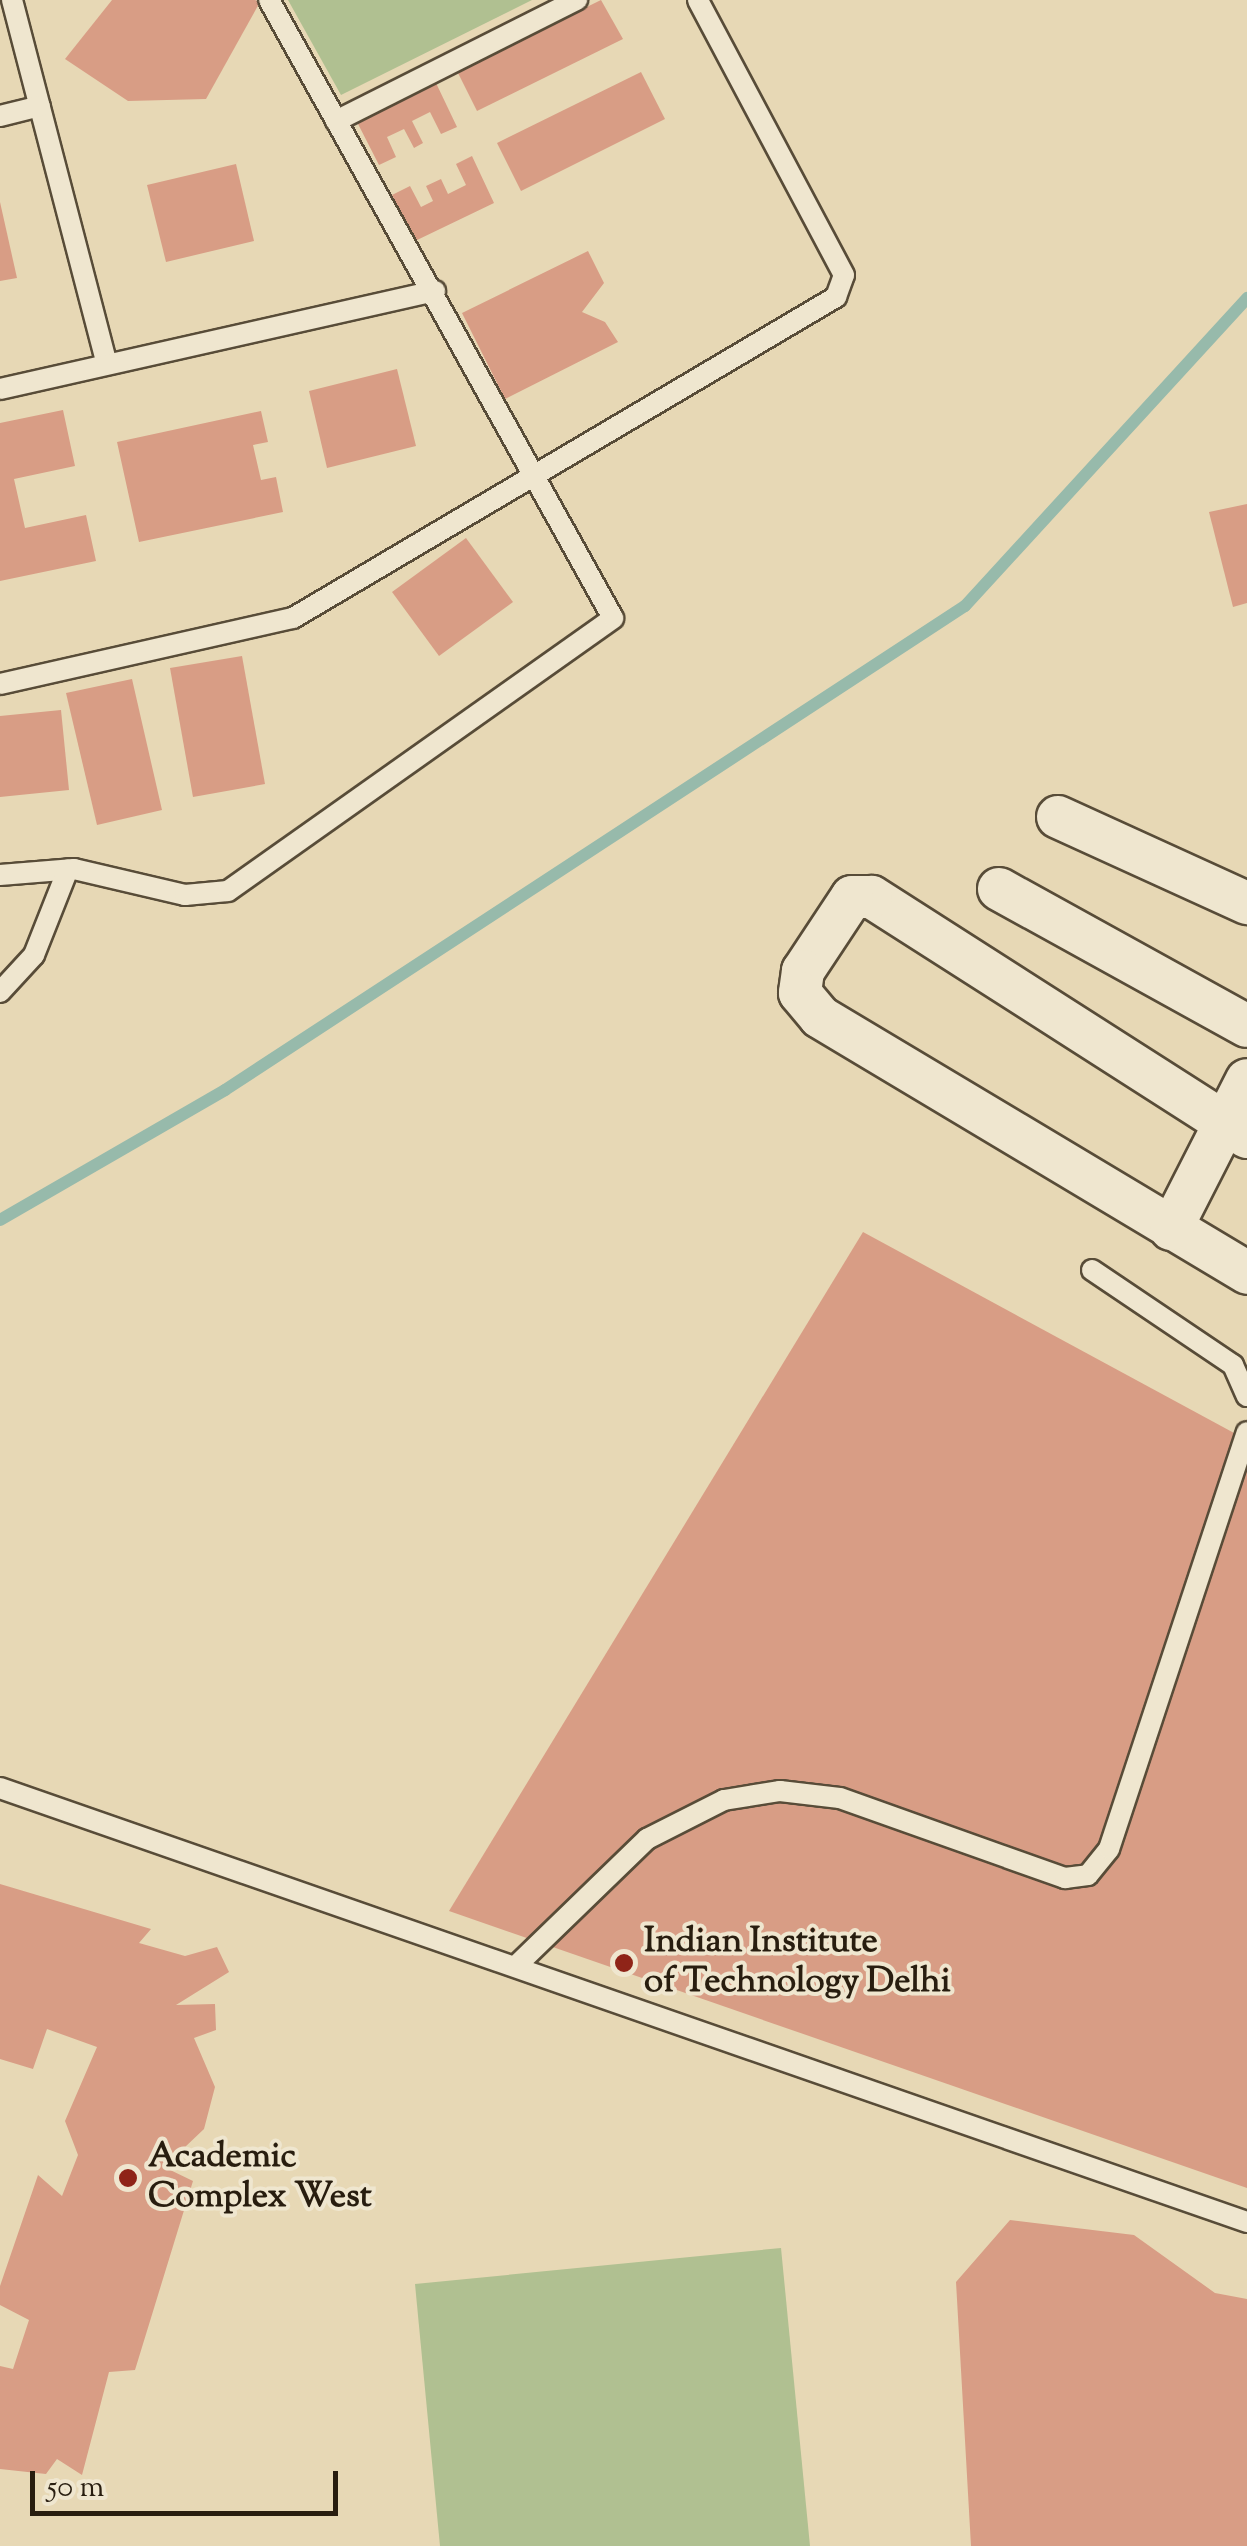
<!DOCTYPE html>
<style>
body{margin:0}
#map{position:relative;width:1247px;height:2546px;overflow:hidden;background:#e7d8b5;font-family:"Sorts Mill Goudy",serif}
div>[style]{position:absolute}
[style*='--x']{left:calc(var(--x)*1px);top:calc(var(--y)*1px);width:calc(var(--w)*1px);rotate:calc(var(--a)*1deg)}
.green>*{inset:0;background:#b0c091}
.stream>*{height:12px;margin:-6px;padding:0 6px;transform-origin:6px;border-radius:6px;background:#97baab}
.building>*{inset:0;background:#d89d85}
.roads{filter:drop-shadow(2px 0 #584c38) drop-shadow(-2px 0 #584c38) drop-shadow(0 2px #584c38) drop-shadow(0 -2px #584c38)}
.service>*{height:20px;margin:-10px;padding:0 10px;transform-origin:10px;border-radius:10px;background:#efe6cf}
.minor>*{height:42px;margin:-21px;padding:0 21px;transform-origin:21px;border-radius:21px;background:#efe6cf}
.dots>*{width:28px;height:28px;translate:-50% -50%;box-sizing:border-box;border:5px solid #efe6cf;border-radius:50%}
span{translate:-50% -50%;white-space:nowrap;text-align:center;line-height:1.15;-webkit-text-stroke:8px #efe6cf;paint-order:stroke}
.poi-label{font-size:35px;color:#281d0f;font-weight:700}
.left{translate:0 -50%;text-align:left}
.scale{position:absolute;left:30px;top:2471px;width:308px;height:45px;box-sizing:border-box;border:5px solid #281d0f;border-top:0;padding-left:12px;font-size:30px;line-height:35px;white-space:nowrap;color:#281d0f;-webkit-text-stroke:8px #efe6cf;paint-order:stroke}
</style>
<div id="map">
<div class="green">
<div style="clip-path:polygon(288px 0,532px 0,341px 95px)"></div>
<div style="clip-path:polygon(781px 2248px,810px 2546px,440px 2546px,415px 2284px)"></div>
</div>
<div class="stream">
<div style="--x:0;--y:1220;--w:260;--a:-30"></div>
<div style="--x:225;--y:1090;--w:884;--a:-33.19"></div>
<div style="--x:965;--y:606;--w:418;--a:-47.5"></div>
</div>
<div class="building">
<div style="clip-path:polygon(112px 0,255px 0,260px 2px,206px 99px,128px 101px,65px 59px)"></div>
<div style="clip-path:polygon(601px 0,623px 39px,477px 111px,457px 71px)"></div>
<div style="clip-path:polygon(641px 72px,665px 119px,521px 191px,497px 143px)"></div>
<div style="clip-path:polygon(436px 83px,457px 127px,441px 134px,430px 112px,412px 121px,423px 143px,414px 148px,404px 129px,387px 137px,396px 157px,379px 165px,357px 122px)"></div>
<div style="clip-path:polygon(472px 156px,494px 203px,415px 241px,392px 195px,410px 186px,421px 207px,433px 201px,426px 186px,441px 179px,448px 194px,466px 185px,456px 164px)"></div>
<div style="clip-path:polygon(236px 164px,254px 241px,166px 262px,147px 185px)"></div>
<div style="clip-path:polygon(0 202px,17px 278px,0 281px)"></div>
<div style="clip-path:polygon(588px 251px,604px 283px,582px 312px,605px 322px,618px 342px,505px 399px,462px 313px)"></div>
<div style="clip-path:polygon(397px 369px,416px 446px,327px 468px,309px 391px)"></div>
<div style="clip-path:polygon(63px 410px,75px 466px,14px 479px,25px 528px,86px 515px,96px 561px,0 581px,0 423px)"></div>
<div style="clip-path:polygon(261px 411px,268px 442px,253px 445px,261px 480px,276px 477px,283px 512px,139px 542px,117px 442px)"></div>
<div style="clip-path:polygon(1247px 504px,1247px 603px,1233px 607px,1209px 512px)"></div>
<div style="clip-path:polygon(466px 538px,513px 602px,439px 656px,392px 592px)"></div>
<div style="clip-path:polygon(242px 656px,265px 784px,193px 797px,170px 668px)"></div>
<div style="clip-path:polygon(132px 679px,162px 810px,97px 825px,66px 693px)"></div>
<div style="clip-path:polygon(61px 710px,69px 790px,0 797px,0 716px)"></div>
<div style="clip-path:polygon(863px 1232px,1247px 1440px,1247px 2188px,449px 1911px)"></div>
<div style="clip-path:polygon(0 1884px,151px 1929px,139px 1943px,185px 1956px,217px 1947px,229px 1972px,176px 2005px,215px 2004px,216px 2030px,194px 2038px,215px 2087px,204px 2129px,164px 2167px,193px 2181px,135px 2370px,109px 2372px,82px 2475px,57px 2459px,46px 2474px,0 2469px,0 2366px,13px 2369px,29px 2320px,0 2305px,0 2286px,38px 2175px,62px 2196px,78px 2155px,65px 2121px,97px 2047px,47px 2029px,33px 2069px,0 2059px)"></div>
<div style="clip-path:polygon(1010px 2220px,1134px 2235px,1215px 2293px,1247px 2299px,1247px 2546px,971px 2546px,956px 2282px)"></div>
</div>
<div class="roads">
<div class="service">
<div style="--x:12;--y:0;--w:376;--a:75.4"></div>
<div style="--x:0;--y:116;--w:41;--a:-14"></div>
<div style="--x:336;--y:121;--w:270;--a:-26.7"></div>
<div style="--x:0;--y:389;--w:446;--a:-12.7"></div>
<div style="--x:0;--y:684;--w:300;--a:-12.7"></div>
<div style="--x:293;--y:618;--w:631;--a:-30.59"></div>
<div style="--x:836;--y:297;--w:23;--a:-70"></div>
<div style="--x:844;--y:275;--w:311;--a:-118"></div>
<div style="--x:0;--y:875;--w:74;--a:-4.6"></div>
<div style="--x:74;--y:869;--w:114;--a:13.2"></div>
<div style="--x:185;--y:895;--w:43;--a:-5.3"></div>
<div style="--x:228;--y:891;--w:472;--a:-35.3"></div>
<div style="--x:613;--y:618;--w:707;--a:-119.1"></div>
<div style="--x:0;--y:992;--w:50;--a:-47.4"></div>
<div style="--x:34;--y:955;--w:92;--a:-68.4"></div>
<div style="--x:1092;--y:1270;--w:170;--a:34"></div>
<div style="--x:1233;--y:1365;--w:34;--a:66"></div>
<div style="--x:0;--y:1788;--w:1320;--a:19.19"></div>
<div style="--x:518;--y:1964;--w:180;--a:-44.1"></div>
<div style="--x:647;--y:1839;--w:86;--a:-26.9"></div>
<div style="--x:724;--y:1800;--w:57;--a:-9.1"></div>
<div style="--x:780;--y:1791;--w:60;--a:6.7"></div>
<div style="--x:840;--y:1798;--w:239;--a:19.6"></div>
<div style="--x:1065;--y:1878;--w:23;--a:-7"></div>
<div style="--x:1088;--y:1875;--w:33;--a:-51"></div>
<div style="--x:1109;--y:1849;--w:439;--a:-71.7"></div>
</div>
<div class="minor">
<div style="--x:1058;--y:817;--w:208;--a:24.5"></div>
<div style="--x:999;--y:889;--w:283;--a:28.9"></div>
<div style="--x:1247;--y:1137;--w:446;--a:-147.4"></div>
<div style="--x:871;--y:897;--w:19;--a:180"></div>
<div style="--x:852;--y:897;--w:89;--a:123.5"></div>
<div style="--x:803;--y:971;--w:22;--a:98"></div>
<div style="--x:800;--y:993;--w:31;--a:50"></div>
<div style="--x:820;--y:1017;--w:498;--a:30.9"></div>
<div style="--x:1171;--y:1229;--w:167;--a:-63"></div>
</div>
</div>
<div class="dots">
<div style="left:624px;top:1963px;background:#8f2418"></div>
<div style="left:128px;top:2178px;background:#8f2418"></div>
</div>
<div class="poi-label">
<span class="left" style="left:644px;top:1963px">Indian Institute<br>of Technology Delhi</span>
<span class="left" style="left:148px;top:2178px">Academic<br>Complex West</span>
</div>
<div class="scale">50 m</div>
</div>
